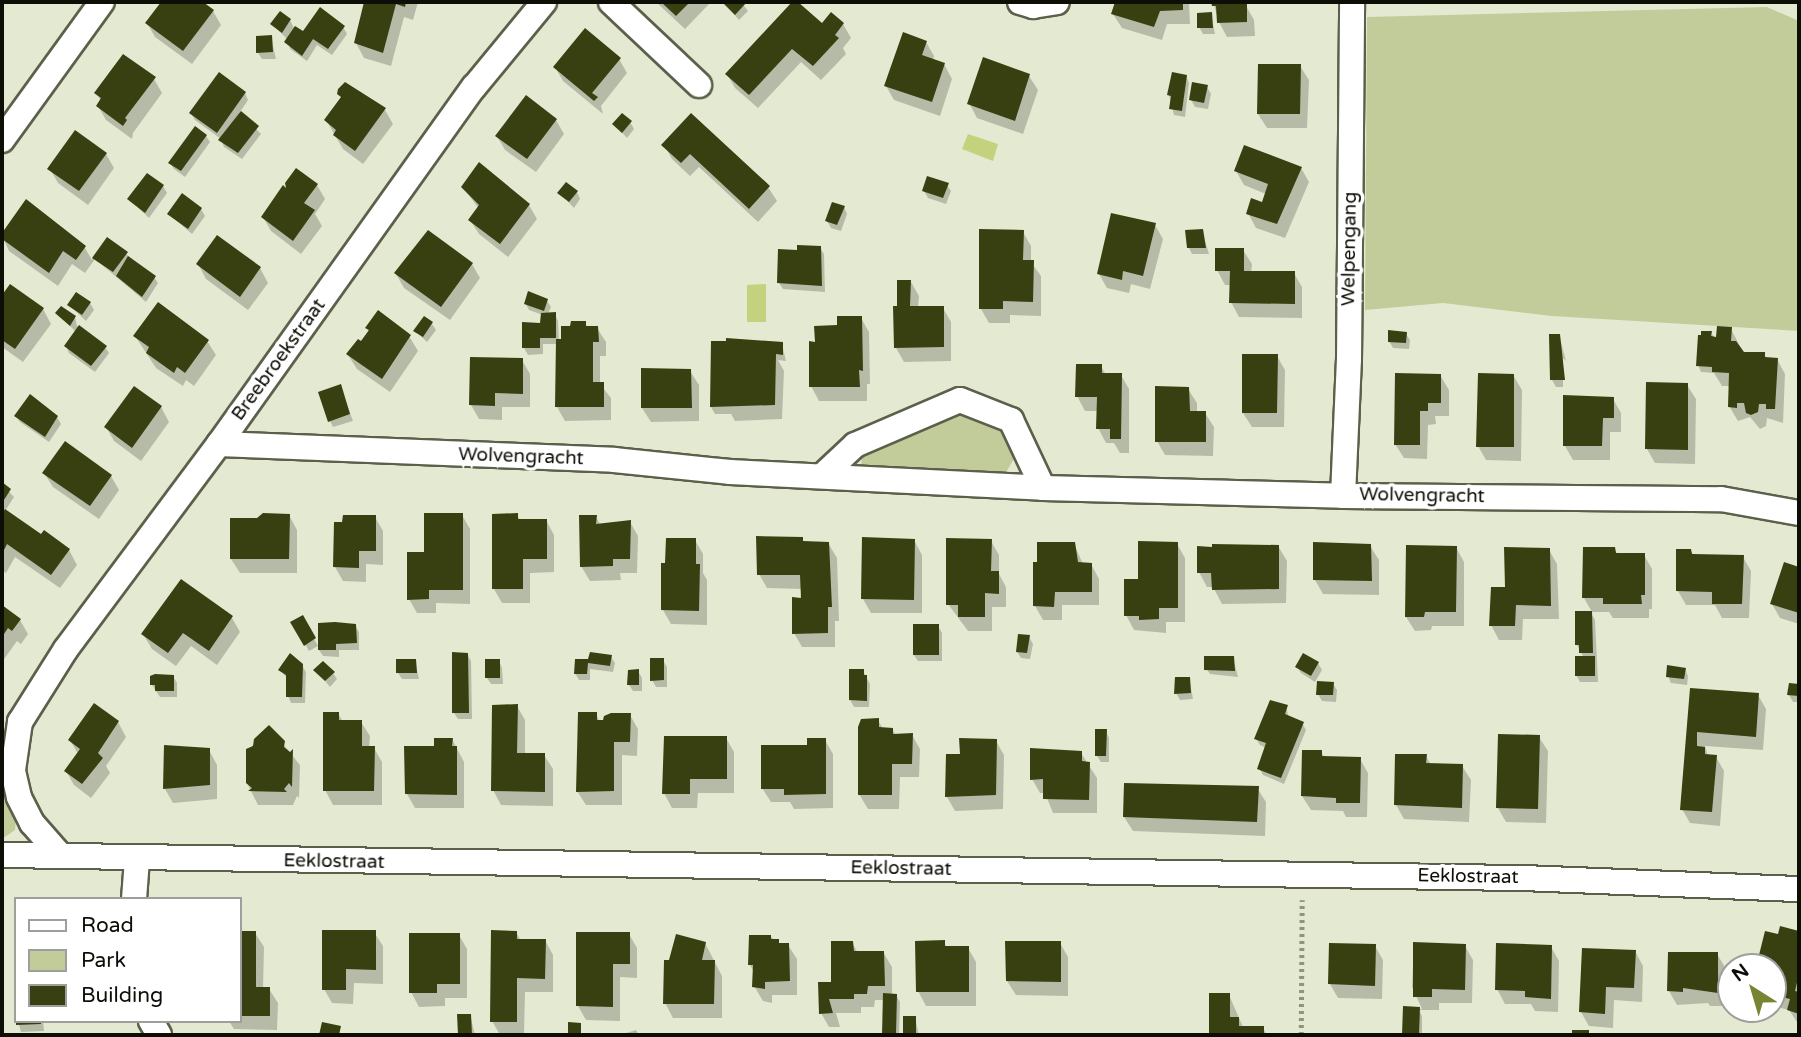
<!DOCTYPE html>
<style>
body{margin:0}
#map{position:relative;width:1801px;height:1037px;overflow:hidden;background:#e4ead1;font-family:"Varela Round",sans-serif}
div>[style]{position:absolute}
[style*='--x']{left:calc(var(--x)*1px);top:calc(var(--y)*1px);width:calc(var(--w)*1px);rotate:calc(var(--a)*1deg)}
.green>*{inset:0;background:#c2cc9a}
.water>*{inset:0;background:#c4d27d}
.shadow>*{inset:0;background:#0003}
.building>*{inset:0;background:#383f11}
.path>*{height:4.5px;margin-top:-2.25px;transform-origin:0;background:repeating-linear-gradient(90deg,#8f9381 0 3.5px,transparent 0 7px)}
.roads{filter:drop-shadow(2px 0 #5c604b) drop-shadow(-2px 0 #5c604b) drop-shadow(0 2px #5c604b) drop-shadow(0 -2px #5c604b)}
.minor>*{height:24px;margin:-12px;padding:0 12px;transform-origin:12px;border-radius:12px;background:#fff}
span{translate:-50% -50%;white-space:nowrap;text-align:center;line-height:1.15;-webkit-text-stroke:7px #fff;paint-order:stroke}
.street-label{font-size:19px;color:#0d0f07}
.frame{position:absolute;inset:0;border:4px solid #0d0f07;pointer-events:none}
.legend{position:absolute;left:14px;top:897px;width:228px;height:126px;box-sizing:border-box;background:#fff;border:2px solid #9e9f9c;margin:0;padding:9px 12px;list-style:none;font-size:21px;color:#0d0f07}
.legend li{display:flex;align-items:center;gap:14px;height:35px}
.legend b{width:35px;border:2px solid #9e9f9c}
.north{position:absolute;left:1717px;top:953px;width:70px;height:70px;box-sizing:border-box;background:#fff;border:2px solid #9e9f9c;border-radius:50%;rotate:323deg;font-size:19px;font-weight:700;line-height:28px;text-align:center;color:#0d0f07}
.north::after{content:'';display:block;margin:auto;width:24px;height:32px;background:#788431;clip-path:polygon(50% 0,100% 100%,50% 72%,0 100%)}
</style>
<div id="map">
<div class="green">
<div style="clip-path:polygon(1767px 7px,1799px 21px,1799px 331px,1552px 316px,1443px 303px,1365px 310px,1367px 17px)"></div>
<div style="clip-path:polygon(959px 411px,992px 421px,1008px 437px,1015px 457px,1005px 474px,939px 477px,861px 471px,862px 452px)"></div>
<div style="clip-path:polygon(2px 788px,16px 819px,15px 830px,2px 839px)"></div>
</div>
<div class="water">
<div style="clip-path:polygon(968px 134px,998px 144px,993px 161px,962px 149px)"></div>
<div style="clip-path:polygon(766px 284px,766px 322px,747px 322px,747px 285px)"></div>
</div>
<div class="shadow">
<div style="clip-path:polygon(163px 2px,200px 2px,213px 11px,221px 25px,192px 64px,155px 37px,147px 23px)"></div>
<div style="clip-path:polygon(366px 2px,418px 2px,413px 20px,404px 17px,391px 66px,364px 58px,356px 43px)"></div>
<div style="clip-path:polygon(656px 2px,711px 2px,685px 29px)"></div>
<div style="clip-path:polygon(729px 2px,741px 2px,748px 11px,739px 20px,726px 5px)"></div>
<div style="clip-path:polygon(795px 2px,822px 26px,843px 24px,851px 38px,843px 48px,846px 54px,821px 80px,801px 62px,758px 108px,735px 88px,727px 74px)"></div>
<div style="clip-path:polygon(1117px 2px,1189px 2px,1190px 24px,1167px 24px,1162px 40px,1122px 28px,1113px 14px)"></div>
<div style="clip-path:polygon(1213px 2px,1288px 2px,1245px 4px,1254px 20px,1255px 36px,1227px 37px,1219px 22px)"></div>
<div style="clip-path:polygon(1211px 14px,1215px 34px,1203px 34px,1199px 27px)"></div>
<div style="clip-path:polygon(290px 20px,295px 30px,304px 34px,343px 27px,347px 34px,332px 55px,317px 45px,307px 61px,290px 49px,288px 40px,272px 24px)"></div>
<div style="clip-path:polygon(271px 37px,276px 59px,262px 59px,258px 53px)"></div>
<div style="clip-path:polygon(926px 42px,934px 56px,933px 60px,944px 64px,952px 79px,940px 116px,894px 100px,886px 86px)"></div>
<div style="clip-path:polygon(619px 59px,627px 73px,601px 106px,603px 114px,563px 81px,555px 67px)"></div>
<div style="clip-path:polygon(1300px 66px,1309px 80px,1307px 128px,1267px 128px,1258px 114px)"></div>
<div style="clip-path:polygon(1029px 76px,1038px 90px,1023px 134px,977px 118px,969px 103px)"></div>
<div style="clip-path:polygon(1186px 76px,1189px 83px,1185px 117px,1174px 115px,1169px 95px)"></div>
<div style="clip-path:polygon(154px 79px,162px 93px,133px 133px,132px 139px,106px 120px,98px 106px,101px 101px,96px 93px)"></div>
<div style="clip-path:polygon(1207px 87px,1211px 94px,1208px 109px,1195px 107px,1191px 100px)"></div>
<div style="clip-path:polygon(245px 93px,248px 100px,240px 112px,261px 134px,242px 159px,224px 147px,221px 139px,195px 120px,191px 113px)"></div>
<div style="clip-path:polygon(385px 110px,393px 124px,363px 164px,343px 149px,326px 120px)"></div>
<div style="clip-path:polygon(691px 116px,768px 187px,777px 201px,758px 222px,699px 167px,690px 176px,672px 159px,664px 145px)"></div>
<div style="clip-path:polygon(556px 120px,564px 134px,536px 172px,505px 150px,497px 136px)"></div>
<div style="clip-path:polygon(630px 122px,634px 129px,627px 138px,614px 124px)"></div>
<div style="clip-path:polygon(206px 136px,210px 142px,185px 177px,174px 169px,170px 163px)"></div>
<div style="clip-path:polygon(106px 154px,114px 168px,88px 205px,58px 183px,50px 169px)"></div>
<div style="clip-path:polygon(1301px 168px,1309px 182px,1285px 238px,1256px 228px,1248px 213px,1263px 204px,1266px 194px,1244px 185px,1236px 171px)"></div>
<div style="clip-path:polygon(317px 185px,325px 199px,315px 214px,322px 226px,301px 254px,271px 231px,263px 217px,289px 193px)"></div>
<div style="clip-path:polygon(947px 185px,951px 191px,946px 204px,928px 198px,924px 191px)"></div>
<div style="clip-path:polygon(163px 186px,167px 193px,149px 218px,129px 199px)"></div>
<div style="clip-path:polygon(463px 187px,529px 205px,537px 219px,508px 257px,479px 234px,470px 220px,479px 209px)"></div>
<div style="clip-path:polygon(577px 192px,580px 199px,574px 208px,560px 193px)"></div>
<div style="clip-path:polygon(27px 201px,85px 248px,92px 260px,108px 239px,154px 277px,158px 283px,146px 302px,95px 259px,85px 273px,72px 264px,58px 286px,9px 251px,2px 236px)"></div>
<div style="clip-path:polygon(844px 207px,847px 214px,841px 231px,831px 228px,827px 221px)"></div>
<div style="clip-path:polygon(201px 209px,205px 216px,192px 234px,169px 214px)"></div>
<div style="clip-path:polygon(1155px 225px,1163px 239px,1150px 289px,1131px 284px,1129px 293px,1107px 288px,1099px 274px)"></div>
<div style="clip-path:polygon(1202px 231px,1209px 254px,1192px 254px,1189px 248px)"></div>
<div style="clip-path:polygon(1023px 232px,1031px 246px,1031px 262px,1041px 276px,1041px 316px,1010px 315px,1010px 323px,989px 323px,981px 309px)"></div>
<div style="clip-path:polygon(820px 248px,824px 254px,825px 292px,783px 289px,779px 283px,799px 252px)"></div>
<div style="clip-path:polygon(1243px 250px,1252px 264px,1251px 273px,1294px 273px,1302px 287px,1302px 318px,1239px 317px,1231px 302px,1231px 285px,1225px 285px,1217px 270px)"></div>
<div style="clip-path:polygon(198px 264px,260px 268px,268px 283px,248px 310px,206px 279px)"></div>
<div style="clip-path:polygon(472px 264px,480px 278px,450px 320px,404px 288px,396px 274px)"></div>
<div style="clip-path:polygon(911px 282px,919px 296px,918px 307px,943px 308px,951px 322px,951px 361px,904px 362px,896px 348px,899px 307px)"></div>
<div style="clip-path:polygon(2px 297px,43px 309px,51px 324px,23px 362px,2px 347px)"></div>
<div style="clip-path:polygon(547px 301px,551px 307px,548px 314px,555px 314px,558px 321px,559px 341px,563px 341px,571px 328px,585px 323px,588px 328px,597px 328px,606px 342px,606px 356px,600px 356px,600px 384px,611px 398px,611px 420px,565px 421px,557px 407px,558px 344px,543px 344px,543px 354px,528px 355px,524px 348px,542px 324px,543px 315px,529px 310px,526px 304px)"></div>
<div style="clip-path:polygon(90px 303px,94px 310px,86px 321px,69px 305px)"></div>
<div style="clip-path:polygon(57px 313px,75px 317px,77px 326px,105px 347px,109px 353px,95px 372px,69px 353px,66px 346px,76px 332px)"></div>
<div style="clip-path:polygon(861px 318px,869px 332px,870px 384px,867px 384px,867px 401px,819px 401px,811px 386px,817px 344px,839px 327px)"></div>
<div style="clip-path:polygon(432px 324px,436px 330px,427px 342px,415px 331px)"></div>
<div style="clip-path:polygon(367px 328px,409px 336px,418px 351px,390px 392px,357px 369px,348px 355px,361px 344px,369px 332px)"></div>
<div style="clip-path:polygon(1731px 329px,1744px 354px,1764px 354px,1767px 359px,1777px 359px,1785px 374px,1783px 423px,1767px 418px,1766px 426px,1760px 429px,1750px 417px,1738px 421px,1729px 406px,1730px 386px,1722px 386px,1714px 373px,1701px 372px,1698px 365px,1711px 333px,1715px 338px)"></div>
<div style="clip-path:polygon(1406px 334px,1410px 340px,1409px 349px,1393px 348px,1389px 341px)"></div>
<div style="clip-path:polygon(1559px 335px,1566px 361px,1563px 358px,1563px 387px,1556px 387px,1552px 380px)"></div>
<div style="clip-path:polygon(135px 336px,207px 341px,216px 355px,194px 386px,186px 380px,183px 386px,156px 368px)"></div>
<div style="clip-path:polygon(713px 342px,782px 344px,786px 361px,778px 360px,784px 371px,782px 419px,735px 421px,731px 414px,715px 414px,711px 407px)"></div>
<div style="clip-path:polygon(1277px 356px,1285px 370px,1284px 427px,1252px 427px,1243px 413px)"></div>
<div style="clip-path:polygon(522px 360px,530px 374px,530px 407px,502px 407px,502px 420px,479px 419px,471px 405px)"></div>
<div style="clip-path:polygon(1101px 366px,1106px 375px,1121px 375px,1129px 389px,1129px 453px,1120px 453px,1114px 443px,1106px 443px,1098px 428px,1099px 411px,1085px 411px,1077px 396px)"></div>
<div style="clip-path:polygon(690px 371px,699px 385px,699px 421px,651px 422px,642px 408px)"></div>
<div style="clip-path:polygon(1440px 375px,1449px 390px,1449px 416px,1435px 416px,1436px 424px,1428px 425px,1427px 459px,1404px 458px,1395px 444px)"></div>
<div style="clip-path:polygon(1513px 375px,1522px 390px,1521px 461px,1486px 460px,1478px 446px)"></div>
<div style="clip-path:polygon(1687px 385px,1696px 399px,1695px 464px,1655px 463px,1647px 449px)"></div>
<div style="clip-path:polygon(340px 386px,353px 421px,333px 427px,330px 421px)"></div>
<div style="clip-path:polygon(1188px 389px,1197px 403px,1197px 413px,1205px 413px,1214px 427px,1213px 456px,1165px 455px,1157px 441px)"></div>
<div style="clip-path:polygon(1613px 399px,1621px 413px,1621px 432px,1610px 432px,1610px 460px,1573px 460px,1565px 446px)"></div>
<div style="clip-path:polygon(161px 407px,169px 422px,141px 461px,114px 441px,106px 427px)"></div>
<div style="clip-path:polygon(16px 416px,57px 417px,61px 424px,49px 442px,20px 422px)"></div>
<div style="clip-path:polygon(44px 473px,111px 476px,119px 490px,99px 519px,53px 487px)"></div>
<div style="clip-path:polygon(2px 484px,14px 497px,5px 511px,41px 537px,69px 550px,77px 565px,60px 588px,15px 557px,6px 573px,2px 570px)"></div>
<div style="clip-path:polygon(289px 515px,297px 530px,297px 573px,240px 573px,231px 559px)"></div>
<div style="clip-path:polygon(462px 515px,470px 529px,470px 604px,436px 603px,436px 613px,417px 613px,409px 599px)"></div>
<div style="clip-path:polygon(517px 515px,520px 520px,546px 520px,554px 535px,554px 572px,530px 573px,530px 603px,502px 603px,494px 589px)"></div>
<div style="clip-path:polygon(375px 517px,383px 531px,383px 565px,366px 564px,366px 582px,343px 581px,335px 567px)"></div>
<div style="clip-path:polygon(596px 517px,601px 526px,630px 522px,638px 536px,637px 573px,620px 573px,621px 580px,590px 581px,581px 566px)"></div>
<div style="clip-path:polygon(802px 539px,804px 543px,828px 543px,837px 558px,839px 621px,835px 621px,835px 647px,802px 647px,794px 633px,802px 589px,767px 588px,759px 574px)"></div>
<div style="clip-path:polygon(695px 540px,703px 554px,703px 573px,707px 580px,707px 625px,671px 624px,663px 610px)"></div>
<div style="clip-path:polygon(914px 540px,922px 555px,922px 613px,871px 613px,863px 599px)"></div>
<div style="clip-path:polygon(991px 541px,999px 555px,999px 574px,1006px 587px,1006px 607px,992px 607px,992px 631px,968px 631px,948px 604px)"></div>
<div style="clip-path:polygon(1074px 544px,1083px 564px,1091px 564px,1099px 579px,1099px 605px,1062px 605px,1062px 620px,1043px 620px,1035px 606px)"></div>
<div style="clip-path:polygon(1177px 544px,1185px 558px,1185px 622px,1166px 622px,1166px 633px,1134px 630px,1126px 615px,1139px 581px)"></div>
<div style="clip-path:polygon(1278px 546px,1287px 561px,1286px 603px,1222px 604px,1213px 587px,1207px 587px,1199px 572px,1213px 549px)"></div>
<div style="clip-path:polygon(1370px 546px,1379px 560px,1379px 595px,1323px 594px,1315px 580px)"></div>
<div style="clip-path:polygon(1456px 547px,1464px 562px,1464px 626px,1432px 626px,1431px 630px,1415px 631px,1406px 617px)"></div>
<div style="clip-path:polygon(1614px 549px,1618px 555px,1644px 555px,1652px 569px,1652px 609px,1649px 609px,1649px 618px,1613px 618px,1609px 612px,1592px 612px,1584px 598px)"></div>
<div style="clip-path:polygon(1549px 550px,1557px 564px,1559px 619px,1523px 619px,1522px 640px,1499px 640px,1491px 625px,1507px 589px)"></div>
<div style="clip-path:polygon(1690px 550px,1694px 556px,1743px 557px,1751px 571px,1749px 618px,1722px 618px,1715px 605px,1686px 605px,1678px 591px)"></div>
<div style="clip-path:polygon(1785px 564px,1799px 569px,1799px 624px,1780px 618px,1772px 604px)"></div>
<div style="clip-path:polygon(181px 581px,232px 618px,240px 632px,217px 665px,191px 646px,176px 666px,152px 649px,143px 634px)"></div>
<div style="clip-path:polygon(2px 607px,20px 620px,28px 634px,21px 644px,17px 641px,2px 662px)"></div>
<div style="clip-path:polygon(1591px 613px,1595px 620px,1598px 682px,1580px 682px,1576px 675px,1584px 658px,1577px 645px)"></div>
<div style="clip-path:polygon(302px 617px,318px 646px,309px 651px,293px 623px)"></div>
<div style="clip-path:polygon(355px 626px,359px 632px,359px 650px,339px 650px,339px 657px,323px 656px,319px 650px)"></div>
<div style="clip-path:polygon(938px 626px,942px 633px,942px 661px,918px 661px,914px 655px)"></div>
<div style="clip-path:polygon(1029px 637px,1033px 644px,1030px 659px,1021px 658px,1017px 652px)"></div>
<div style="clip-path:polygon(467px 654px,471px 661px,472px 719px,458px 719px,454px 713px)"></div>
<div style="clip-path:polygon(611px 657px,615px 663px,613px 672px,590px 669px,590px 680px,579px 680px,575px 673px,590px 661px)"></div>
<div style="clip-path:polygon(1233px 658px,1238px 677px,1210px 674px,1206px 668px)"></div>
<div style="clip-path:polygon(663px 660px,667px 667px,667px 687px,656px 687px,652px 680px)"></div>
<div style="clip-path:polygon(415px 661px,419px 679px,402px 679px,398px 673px)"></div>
<div style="clip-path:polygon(499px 661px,502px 668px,503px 684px,491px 684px,487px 678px)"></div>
<div style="clip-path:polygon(1318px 663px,1322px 670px,1315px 682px,1301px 673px,1297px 667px)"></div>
<div style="clip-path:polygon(302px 665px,306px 672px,305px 703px,291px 703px,288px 696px,288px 679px,280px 670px)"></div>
<div style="clip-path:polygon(1685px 669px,1688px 676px,1687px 685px,1671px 683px,1668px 676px)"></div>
<div style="clip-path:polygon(316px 670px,333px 673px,337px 679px,330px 687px)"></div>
<div style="clip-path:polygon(638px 671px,642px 678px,642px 691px,633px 691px,629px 685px)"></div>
<div style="clip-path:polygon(863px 671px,870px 684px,869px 707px,854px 707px,850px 700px)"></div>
<div style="clip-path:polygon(173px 676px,177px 683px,177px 697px,160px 697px,152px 685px)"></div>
<div style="clip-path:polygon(1189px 678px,1193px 699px,1180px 700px,1176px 693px)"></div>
<div style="clip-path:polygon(1333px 684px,1337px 690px,1336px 702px,1322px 701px,1318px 694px)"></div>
<div style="clip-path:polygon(1790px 685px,1799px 686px,1799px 702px,1793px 702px,1789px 695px)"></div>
<div style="clip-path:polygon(1692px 690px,1758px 695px,1766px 709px,1763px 750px,1705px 746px,1708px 756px,1716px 757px,1724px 771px,1720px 826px,1690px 823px,1682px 809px)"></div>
<div style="clip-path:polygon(517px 706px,525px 720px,525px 755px,544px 755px,553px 769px,553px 806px,501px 805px,493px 790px)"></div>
<div style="clip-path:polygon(1286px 707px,1289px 718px,1302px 723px,1306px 730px,1284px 784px,1263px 775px,1259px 768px,1266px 748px,1260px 745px,1256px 739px)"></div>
<div style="clip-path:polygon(338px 713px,343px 722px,361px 722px,370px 736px,369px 748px,374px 748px,382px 762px,382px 805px,333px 805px,325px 790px)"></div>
<div style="clip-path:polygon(596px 714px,600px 722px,630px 715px,638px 729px,637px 756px,622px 755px,622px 805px,586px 805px,577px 791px)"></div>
<div style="clip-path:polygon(878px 720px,883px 729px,892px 729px,896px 735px,912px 735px,920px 749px,919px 777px,900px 777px,899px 809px,868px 809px,859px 794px)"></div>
<div style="clip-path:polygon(118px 722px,126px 737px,106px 766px,110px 773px,91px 798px,74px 785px,66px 771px,78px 754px,70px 740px)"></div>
<div style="clip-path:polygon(270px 728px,300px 765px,299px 798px,297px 796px,293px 805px,258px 805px,247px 783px,248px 750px)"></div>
<div style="clip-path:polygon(1106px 731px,1109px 738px,1109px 762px,1101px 762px,1097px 756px)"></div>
<div style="clip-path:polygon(1539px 737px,1548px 751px,1546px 823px,1506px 822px,1498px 808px)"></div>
<div style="clip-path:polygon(726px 738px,734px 752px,734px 793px,698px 793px,697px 808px,672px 808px,664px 793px)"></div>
<div style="clip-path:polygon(452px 739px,464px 762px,464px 808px,415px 808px,407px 794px)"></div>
<div style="clip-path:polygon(825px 740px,833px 754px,833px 808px,794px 809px,790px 802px,771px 802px,762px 788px,808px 747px)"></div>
<div style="clip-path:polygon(996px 741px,1004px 755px,1003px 809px,955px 811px,947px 797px,962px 755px)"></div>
<div style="clip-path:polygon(209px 750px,217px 765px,217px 799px,173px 803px,165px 789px)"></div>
<div style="clip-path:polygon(1321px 752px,1325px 758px,1360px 759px,1368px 773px,1367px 817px,1346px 817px,1343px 811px,1311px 810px,1302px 796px)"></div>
<div style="clip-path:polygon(1081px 753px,1097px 778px,1097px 813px,1053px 813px,1045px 793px,1040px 793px,1032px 779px)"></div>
<div style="clip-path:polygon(1426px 756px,1431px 765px,1462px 766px,1471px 780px,1469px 822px,1404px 819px,1396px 805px)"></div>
<div style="clip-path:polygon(1257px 788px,1266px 802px,1265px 836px,1133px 831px,1124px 817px)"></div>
<div style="clip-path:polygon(1781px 928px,1799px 933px,1799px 1025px,1789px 1010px,1773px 1006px,1773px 967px,1758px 967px,1779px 936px)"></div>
<div style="clip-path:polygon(240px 932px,255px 933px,264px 947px,263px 989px,269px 989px,278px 1003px,277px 1030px,234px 1029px,229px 1021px,240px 1021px)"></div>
<div style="clip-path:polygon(374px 932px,383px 946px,383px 984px,354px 983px,353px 1004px,332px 1003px,324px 989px)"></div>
<div style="clip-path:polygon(516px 932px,521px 941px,545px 940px,553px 955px,553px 992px,525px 992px,524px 1035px,500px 1035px,492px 1021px)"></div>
<div style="clip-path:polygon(629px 934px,637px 948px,637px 978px,620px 977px,620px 1021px,586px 1020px,578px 1006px)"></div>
<div style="clip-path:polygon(459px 935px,467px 949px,467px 998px,445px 998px,445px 1006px,419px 1007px,411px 992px)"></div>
<div style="clip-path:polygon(770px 936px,780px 945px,788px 945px,797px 959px,797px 995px,772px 995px,772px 1003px,763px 1001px,754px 986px,754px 972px,750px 965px)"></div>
<div style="clip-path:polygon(2px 941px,4px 944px,4px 992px,2px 992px)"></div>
<div style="clip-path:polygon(944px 942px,947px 948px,968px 948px,976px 962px,976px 1006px,926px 1006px,918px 991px)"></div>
<div style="clip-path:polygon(705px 943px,722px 976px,722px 1018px,673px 1018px,665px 1003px)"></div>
<div style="clip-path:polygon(852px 943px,858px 953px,883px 952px,892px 967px,892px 995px,896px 995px,900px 1002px,899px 1035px,884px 1035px,885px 1000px,875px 1000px,874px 1007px,861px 1007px,861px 1013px,836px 1013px,840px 1027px,829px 1027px,821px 1013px)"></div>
<div style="clip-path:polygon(1060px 943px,1068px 957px,1068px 996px,1016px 995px,1007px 981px)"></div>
<div style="clip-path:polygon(1414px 944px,1465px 946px,1473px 960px,1472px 1003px,1439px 1003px,1439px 1010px,1419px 1010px,1422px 1016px,1422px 1035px,1404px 1035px,1405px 1008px,1422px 1009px,1412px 987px)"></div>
<div style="clip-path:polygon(1375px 946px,1383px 960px,1382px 999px,1338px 998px,1330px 984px)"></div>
<div style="clip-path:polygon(1551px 947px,1559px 961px,1558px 1012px,1535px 1011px,1531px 1004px,1505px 1004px,1497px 989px)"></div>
<div style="clip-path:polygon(1635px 951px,1643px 966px,1642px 1002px,1614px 1000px,1613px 1028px,1589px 1026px,1581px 1012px)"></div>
<div style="clip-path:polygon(1717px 954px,1726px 969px,1726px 1006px,1710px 1006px,1708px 1003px,1677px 1005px,1669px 991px)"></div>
<div style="clip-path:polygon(1211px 995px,1229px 995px,1243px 1027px,1263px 1028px,1267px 1035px,1211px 1035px)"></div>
<div style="clip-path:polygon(470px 1015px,475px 1035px,459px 1035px,459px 1016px)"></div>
<div style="clip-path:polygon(904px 1018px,915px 1018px,919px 1035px,905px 1035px)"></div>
<div style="clip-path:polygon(18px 1021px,43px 1021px,44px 1031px,21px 1032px)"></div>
<div style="clip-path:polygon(636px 1030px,639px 1035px,626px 1035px,626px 1033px)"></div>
</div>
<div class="building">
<div style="clip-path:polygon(161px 2px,203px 2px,214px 10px,183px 51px,145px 23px)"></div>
<div style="clip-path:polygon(364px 2px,406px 2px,405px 7px,396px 4px,383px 53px,354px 43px)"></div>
<div style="clip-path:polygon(661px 2px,690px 2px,676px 16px)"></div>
<div style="clip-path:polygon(727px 2px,744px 2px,746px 3px,735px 15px,724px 4px)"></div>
<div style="clip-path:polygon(792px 2px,798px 2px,822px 23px,831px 12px,844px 23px,835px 35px,839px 38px,813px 66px,792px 49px,749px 95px,725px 74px)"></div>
<div style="clip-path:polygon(1115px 2px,1183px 2px,1183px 10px,1160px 11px,1154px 27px,1111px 14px)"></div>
<div style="clip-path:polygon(1211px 2px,1247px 3px,1247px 22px,1217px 23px,1216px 6px,1212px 6px)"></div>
<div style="clip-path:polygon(320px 7px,345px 26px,328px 49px,313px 39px,302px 56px,284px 42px,295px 26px,303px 31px)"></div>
<div style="clip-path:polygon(280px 11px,291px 19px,282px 33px,270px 24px)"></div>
<div style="clip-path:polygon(1212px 12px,1213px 28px,1197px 28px,1197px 13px)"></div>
<div style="clip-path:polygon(585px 28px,621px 58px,592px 93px,598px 97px,594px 101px,553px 67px)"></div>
<div style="clip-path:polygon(903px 32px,927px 41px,922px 55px,945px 63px,932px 102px,884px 86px)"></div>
<div style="clip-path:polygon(272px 35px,273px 52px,256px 53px,256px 36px)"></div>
<div style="clip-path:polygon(123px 54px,156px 77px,125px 118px,127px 120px,123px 126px,96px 106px,101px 98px,94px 93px)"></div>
<div style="clip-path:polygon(983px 57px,1030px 74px,1015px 121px,967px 104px)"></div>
<div style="clip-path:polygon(1258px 64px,1301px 64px,1300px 114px,1257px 114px)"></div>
<div style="clip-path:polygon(219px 72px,246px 92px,217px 133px,189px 113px)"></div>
<div style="clip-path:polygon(1172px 72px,1187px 75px,1182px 111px,1169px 109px,1171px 96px,1167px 95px)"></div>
<div style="clip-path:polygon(345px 82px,386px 108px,355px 151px,333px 135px,336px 130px,324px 120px,341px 97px,337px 94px,338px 89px)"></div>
<div style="clip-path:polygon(1192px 82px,1208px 85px,1204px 103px,1189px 100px)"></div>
<div style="clip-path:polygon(526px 95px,557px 119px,527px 159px,495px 136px)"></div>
<div style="clip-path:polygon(241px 111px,259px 126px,238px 153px,218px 140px)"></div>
<div style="clip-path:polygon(622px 113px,632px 121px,622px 133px,612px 124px)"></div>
<div style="clip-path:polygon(691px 113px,770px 186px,749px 209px,690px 154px,681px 163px,661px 145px)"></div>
<div style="clip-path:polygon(195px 126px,207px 135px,181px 171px,168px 163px)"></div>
<div style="clip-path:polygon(75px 130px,107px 153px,79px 191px,47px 169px)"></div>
<div style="clip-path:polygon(1244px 145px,1302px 167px,1277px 224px,1246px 214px,1251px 198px,1262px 202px,1268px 184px,1234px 171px)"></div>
<div style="clip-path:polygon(479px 162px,530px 204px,500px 244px,468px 220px,479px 205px,461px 187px)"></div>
<div style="clip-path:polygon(296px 168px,318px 184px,304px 203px,315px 210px,293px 241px,261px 217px,283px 185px,286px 188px,285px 183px)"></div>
<div style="clip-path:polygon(147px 173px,164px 185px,145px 213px,127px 199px)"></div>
<div style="clip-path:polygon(927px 176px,949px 183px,943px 198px,922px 191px)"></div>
<div style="clip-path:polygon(566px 182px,578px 191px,569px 202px,557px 193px)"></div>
<div style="clip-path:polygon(182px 193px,202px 208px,188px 229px,167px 214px)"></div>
<div style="clip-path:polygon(26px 199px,86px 246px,76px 260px,63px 251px,49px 273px,2px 239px,2px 233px)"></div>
<div style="clip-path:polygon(832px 202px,845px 206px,837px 225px,825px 221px)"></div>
<div style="clip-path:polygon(1111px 213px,1156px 223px,1143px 276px,1123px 271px,1122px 280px,1097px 274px)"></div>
<div style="clip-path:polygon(979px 229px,1024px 230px,1023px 260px,1034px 260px,1033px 302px,1003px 301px,1003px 309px,979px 309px)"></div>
<div style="clip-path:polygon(1203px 229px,1206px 248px,1187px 248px,1185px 230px)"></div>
<div style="clip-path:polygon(428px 230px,473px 263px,441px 307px,394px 273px)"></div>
<div style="clip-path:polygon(217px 235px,261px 267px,240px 297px,196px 264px)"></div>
<div style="clip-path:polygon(107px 237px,128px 252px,113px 272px,92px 258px)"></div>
<div style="clip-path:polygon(797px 245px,821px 246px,822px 286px,777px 283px,778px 249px,797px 250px)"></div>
<div style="clip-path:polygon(1215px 248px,1244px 248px,1244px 271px,1295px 271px,1295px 304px,1229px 303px,1230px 271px,1215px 271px)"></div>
<div style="clip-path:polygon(128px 256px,156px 276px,142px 297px,116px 276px)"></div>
<div style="clip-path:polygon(897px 280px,911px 280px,910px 306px,944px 306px,944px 347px,894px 348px,893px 306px,897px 306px)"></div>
<div style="clip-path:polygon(10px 284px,44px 308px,15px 349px,2px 340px,2px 295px)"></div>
<div style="clip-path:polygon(528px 291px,548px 299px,544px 311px,524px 304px)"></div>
<div style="clip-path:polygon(76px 292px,91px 302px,82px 315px,67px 305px)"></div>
<div style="clip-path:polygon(158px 302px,209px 340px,185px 373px,177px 367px,174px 373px,146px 353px,149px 347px,133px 336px)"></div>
<div style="clip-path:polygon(61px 306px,76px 316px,70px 326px,55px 313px)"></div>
<div style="clip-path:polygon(378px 310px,411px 335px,382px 379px,346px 354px,358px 339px,361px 341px,369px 330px,365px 328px)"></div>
<div style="clip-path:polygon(556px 312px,556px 338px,540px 338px,540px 348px,522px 348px,522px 322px,540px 323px,541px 313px)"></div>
<div style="clip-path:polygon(424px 316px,433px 322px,423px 337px,413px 331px)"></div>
<div style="clip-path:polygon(837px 316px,862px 316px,863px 371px,859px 370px,860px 387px,809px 387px,809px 341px,815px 342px,814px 326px,837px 325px)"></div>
<div style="clip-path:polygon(571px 321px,586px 321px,586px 326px,598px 326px,599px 342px,593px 342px,593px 382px,604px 382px,604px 407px,555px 407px,556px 339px,561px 339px,561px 326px,570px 326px)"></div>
<div style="clip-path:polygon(79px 325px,107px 346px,91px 366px,64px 346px)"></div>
<div style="clip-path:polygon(1717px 326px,1732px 327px,1731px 341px,1736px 341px,1744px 352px,1765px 352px,1765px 357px,1778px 358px,1775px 409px,1766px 409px,1766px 404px,1759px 404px,1758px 412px,1751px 415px,1746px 413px,1744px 403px,1737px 403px,1737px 408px,1728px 407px,1729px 373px,1712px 372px,1712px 367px,1696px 366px,1698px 335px,1701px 335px,1701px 331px,1712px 331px,1711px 336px,1716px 337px)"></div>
<div style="clip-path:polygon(1388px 330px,1407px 332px,1406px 343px,1388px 342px)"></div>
<div style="clip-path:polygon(1549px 334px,1560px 334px,1565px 380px,1550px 380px)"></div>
<div style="clip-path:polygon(726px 338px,783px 342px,783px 355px,776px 354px,775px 405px,710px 407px,711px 341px,726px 341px)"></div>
<div style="clip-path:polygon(1242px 354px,1278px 354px,1277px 413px,1242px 413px)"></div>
<div style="clip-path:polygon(470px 357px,523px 358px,523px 394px,495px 393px,495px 406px,469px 405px)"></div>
<div style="clip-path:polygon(1076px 364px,1102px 364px,1102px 373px,1122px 373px,1121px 439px,1110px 439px,1110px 429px,1096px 429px,1097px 397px,1075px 397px)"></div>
<div style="clip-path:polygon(641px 368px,691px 369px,692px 408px,641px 408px)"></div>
<div style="clip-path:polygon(1395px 373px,1441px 374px,1441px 403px,1428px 403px,1428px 411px,1420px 411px,1420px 445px,1394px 445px)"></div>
<div style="clip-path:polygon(1478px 373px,1514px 374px,1514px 447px,1476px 447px)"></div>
<div style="clip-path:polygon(1646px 382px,1688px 383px,1688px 450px,1645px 449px)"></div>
<div style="clip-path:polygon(341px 384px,350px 414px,328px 422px,318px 392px)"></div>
<div style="clip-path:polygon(134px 386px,162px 406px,132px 448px,104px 427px)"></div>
<div style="clip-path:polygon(1155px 386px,1189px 387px,1190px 411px,1206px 411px,1206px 442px,1155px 442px)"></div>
<div style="clip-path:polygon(30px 394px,58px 416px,45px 437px,14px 416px)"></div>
<div style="clip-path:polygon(1563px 395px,1614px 397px,1614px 418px,1603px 418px,1602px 446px,1563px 446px)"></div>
<div style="clip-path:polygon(65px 441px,112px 475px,90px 506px,42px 473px)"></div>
<div style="clip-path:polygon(2px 482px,11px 489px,2px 503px)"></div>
<div style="clip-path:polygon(5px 509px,41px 534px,44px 530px,70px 549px,51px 575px,7px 544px,2px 554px,2px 514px)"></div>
<div style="clip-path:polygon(263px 513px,290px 514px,289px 559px,230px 559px,230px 518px,257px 518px)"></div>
<div style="clip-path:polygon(424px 513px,463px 513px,463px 590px,429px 590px,429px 599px,407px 600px,407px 552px,424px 552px)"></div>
<div style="clip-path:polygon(518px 513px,518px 519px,547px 519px,547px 559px,523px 559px,523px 589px,492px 589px,492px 514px)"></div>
<div style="clip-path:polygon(343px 515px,376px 515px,376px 551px,359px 551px,359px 568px,333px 567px,334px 522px,342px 522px)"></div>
<div style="clip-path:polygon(579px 515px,597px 515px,596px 524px,631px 520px,630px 559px,613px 559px,613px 566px,580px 567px)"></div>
<div style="clip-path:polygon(756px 536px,803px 537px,803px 541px,829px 542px,832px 607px,828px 607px,828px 633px,792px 634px,792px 597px,801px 598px,800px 575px,757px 575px)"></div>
<div style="clip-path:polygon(862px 537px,915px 539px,914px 600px,861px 599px)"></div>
<div style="clip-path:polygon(666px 538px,696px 538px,696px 564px,700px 564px,699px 611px,661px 610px,661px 563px,665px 563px)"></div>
<div style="clip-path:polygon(946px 538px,992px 539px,991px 571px,999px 571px,999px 594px,985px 593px,985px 617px,958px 617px,958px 605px,946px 605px)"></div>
<div style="clip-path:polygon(1138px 541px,1178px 542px,1178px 608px,1159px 608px,1159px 619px,1139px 620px,1139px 616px,1124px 616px,1124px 579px,1138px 579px)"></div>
<div style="clip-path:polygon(1037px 542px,1075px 542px,1078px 562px,1092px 563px,1092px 592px,1055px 592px,1054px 607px,1033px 606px,1033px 562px,1037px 562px)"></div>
<div style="clip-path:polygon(1313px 542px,1371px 544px,1372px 581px,1313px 580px)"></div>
<div style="clip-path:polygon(1212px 544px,1279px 545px,1279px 589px,1212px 590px,1211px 573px,1197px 573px,1197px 546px,1212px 547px)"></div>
<div style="clip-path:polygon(1406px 545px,1457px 546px,1456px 612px,1425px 612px,1424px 617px,1405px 617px)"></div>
<div style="clip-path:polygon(1504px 547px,1550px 548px,1551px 606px,1516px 605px,1515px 626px,1489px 626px,1491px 587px,1505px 587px)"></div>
<div style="clip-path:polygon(1583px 547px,1615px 547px,1616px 553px,1645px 553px,1645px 595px,1641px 595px,1642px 604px,1603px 604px,1603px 598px,1582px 598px)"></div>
<div style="clip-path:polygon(1676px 549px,1691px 549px,1692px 554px,1744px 555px,1742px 604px,1712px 604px,1712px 592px,1676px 591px)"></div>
<div style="clip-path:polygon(1784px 562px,1799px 567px,1799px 613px,1770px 604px)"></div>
<div style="clip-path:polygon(181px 579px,233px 616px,209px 651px,183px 633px,168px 653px,141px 634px)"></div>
<div style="clip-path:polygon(2px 605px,21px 619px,12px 631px,8px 628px,2px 637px)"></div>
<div style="clip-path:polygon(1575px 611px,1592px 611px,1593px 653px,1579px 653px,1579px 645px,1575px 645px)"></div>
<div style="clip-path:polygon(303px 615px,316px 638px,304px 646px,290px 622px)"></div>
<div style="clip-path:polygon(335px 622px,356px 624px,357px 643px,336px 644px,336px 650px,318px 650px,318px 623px)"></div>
<div style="clip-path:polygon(913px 624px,939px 624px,939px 655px,913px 655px)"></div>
<div style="clip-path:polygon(1018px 634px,1030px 635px,1027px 653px,1016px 652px)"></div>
<div style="clip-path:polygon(452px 652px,468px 653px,469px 713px,452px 713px)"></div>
<div style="clip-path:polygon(590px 652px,612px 655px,610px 666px,588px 663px,587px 674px,574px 674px,575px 659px,588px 659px)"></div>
<div style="clip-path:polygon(290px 653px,303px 664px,302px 697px,286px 697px,286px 675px,278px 670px)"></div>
<div style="clip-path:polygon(1303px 653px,1319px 662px,1311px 676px,1295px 667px)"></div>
<div style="clip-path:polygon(1204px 656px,1234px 656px,1235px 671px,1204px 670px)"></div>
<div style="clip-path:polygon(1575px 656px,1595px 656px,1595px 676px,1575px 676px)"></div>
<div style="clip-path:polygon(650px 658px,664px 658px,664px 680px,650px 681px)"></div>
<div style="clip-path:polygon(396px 659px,416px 659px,417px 673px,396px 673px)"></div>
<div style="clip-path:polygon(485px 659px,500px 659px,500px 678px,485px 678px)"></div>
<div style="clip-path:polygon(323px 661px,335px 672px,325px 681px,313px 670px)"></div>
<div style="clip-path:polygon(1667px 665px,1686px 668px,1684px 679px,1666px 677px)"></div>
<div style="clip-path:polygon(639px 669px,639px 685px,627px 685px,628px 670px)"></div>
<div style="clip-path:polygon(849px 669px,864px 669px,864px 675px,867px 675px,867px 701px,849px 700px)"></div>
<div style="clip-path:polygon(155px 674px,174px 675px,174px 691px,155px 691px,155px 685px,150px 685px,150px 676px)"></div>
<div style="clip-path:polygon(1175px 677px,1190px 677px,1191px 693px,1174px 694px)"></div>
<div style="clip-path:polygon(1317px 681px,1334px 682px,1333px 695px,1316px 695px)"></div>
<div style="clip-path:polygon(1789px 683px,1799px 684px,1799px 696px,1787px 695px)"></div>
<div style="clip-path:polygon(1690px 688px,1759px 693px,1756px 737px,1697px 732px,1697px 746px,1705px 747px,1705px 754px,1717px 755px,1712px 812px,1680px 810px)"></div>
<div style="clip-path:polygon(1270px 700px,1288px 705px,1285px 714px,1304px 722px,1281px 778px,1257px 769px,1266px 743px,1254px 739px)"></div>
<div style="clip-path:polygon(94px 703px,119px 721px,98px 753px,103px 758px,82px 784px,64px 771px,80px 749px,68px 740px)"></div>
<div style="clip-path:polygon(518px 704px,517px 753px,545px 753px,545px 792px,491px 791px,492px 705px)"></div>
<div style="clip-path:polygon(323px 712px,339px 712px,339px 720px,362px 720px,362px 746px,375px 746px,374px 791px,323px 791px)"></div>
<div style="clip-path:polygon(578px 712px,597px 712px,597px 720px,603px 720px,604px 716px,611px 713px,631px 713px,630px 742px,614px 742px,614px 791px,576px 792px)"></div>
<div style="clip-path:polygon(879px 718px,879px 727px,893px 728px,893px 734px,913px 733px,912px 764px,892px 764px,892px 795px,858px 795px,858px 727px,861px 719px)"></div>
<div style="clip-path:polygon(269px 725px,285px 741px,284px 747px,290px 752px,293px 749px,292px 787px,289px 783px,284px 789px,287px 792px,248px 791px,252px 788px,246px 783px,246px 749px,253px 746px,254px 739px)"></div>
<div style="clip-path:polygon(1095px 729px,1107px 729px,1106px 756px,1095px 756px)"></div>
<div style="clip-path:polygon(1498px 734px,1540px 735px,1538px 809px,1496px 808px)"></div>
<div style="clip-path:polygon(664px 736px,727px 736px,727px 779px,690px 779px,690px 794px,662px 794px)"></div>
<div style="clip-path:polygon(434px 738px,453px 738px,452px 746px,457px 746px,457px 795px,405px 794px,404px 746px,434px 746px)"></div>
<div style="clip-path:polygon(807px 738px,826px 738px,826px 794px,784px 795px,784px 789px,761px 789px,761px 745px,807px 745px)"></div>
<div style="clip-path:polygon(959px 738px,997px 739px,996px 795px,945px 797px,946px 754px,960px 754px)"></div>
<div style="clip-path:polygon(164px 745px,210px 748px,210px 785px,163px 789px)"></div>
<div style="clip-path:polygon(1030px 748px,1082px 751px,1082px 761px,1090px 762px,1089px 800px,1043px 799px,1043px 779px,1030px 780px)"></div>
<div style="clip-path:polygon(1302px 750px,1322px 750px,1322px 756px,1361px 757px,1360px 803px,1336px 803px,1336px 798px,1301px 796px)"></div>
<div style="clip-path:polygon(1395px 754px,1427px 754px,1426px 763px,1463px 764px,1462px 808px,1394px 805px)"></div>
<div style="clip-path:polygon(1124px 783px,1259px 786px,1257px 822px,1123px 817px)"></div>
<div style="clip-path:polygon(1780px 926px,1799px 931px,1799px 974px,1795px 991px,1799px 992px,1799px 1014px,1787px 1010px,1790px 999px,1773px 995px,1773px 967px,1756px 967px,1765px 931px,1778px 934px)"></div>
<div style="clip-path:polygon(322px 930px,376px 930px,376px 970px,346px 969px,346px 990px,322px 990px)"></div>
<div style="clip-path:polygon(491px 930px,517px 931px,517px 939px,546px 939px,545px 979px,517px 978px,517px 1022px,490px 1022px)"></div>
<div style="clip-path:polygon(240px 931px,256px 931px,256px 987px,270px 987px,270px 1016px,240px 1016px)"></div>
<div style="clip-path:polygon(576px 932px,630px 932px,630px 964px,613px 964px,613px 1007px,576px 1006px)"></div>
<div style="clip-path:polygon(409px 933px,460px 933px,460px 984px,437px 984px,437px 993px,409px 993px)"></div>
<div style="clip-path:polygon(676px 934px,706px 942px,702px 960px,715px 960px,714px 1004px,663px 1004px,664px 960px,669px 960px)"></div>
<div style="clip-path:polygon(749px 935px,771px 935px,771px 939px,779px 939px,779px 943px,789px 943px,790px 981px,765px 982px,765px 989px,752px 987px,753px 965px,748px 965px)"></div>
<div style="clip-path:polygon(945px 940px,945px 946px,969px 946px,969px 992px,916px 992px,915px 941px)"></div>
<div style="clip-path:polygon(831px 941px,853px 941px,854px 951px,884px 951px,885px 986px,868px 986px,867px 994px,854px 994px,854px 999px,829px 999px,833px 1013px,819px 1014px,818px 982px,831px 982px)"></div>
<div style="clip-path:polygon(1005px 941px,1061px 941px,1061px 982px,1006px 981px)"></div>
<div style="clip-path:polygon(1413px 942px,1466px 944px,1465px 990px,1432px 989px,1432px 997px,1413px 997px)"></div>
<div style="clip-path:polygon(1329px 943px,1376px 944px,1375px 986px,1328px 984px)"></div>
<div style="clip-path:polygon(1496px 943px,1552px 945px,1551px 999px,1525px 997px,1525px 991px,1495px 990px)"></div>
<div style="clip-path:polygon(1582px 948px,1636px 950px,1634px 988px,1606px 987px,1605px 1014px,1579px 1012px)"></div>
<div style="clip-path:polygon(1668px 952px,1718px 952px,1718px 993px,1683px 988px,1683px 992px,1667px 991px)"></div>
<div style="clip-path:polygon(883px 993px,897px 994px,896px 1035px,882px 1035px)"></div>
<div style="clip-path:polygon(1209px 993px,1230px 993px,1230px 1017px,1239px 1017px,1239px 1026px,1264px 1026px,1264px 1035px,1209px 1035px)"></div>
<div style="clip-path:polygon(1403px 1006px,1420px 1007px,1419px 1035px,1402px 1035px)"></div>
<div style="clip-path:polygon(457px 1014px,471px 1014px,472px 1035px,458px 1035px)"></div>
<div style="clip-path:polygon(903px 1016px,916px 1016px,916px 1035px,903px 1035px)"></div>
<div style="clip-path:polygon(16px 1021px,41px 1021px,41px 1024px,16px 1025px)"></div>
<div style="clip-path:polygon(322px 1022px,341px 1026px,339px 1035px,319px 1035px)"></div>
<div style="clip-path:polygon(568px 1022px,581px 1023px,581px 1035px,568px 1035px)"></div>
<div style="clip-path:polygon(1572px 1030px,1589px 1030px,1589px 1035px,1572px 1035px)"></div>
</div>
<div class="path">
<div style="--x:1301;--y:1035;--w:135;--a:-89.6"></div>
</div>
<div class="roads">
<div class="minor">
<div style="--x:611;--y:2;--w:121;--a:43.3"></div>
<div style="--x:1020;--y:2;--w:14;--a:17"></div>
<div style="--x:1033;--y:6;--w:24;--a:-9"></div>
<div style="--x:2;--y:140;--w:170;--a:-54.1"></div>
<div style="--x:219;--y:444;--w:395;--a:2.3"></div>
<div style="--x:614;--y:460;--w:117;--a:5.9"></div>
<div style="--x:730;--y:472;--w:313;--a:2.9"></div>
<div style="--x:1043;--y:488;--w:300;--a:1.5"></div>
<div style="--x:1343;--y:496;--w:378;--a:0.5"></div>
<div style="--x:1721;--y:499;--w:79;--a:10.2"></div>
<div style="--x:823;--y:475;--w:44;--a:-43.2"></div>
<div style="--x:855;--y:445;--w:114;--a:-23.2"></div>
<div style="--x:960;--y:400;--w:55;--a:21.4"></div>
<div style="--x:1011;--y:420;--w:75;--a:64.8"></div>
<div style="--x:1343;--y:496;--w:136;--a:-87.5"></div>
<div style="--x:1349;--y:360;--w:358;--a:-89.5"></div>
<div style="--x:2;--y:855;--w:1521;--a:0.87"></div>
<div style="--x:1523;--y:878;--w:276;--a:2.3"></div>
<div style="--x:60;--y:855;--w:43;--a:-131.2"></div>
<div style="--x:32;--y:823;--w:29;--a:-117"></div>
<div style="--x:19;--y:797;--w:28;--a:-103"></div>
<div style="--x:13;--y:770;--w:49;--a:-81.7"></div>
<div style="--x:20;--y:722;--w:86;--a:-57.8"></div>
<div style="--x:66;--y:649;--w:256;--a:-53.3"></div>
<div style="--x:219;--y:444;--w:439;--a:-54.5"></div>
<div style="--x:474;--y:87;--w:110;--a:-50.5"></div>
<div style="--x:134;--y:899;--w:40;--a:-85.7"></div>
<div style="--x:151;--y:1021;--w:16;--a:60"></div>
</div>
</div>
<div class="street-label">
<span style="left:1350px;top:249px;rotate:-89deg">Welpengang</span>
<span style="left:279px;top:360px;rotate:-54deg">Breebroekstraat</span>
<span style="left:521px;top:457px;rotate:2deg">Wolvengracht</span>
<span style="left:1422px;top:496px;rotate:1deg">Wolvengracht</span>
<span style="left:334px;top:862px;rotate:1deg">Eeklostraat</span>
<span style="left:901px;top:869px;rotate:1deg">Eeklostraat</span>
<span style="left:1468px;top:877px;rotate:1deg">Eeklostraat</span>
</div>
<div class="frame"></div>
<ul class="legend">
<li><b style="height:9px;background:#fff"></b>Road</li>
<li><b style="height:19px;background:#c2cc9a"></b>Park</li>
<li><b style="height:19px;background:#383f11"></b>Building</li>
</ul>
<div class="north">N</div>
</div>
